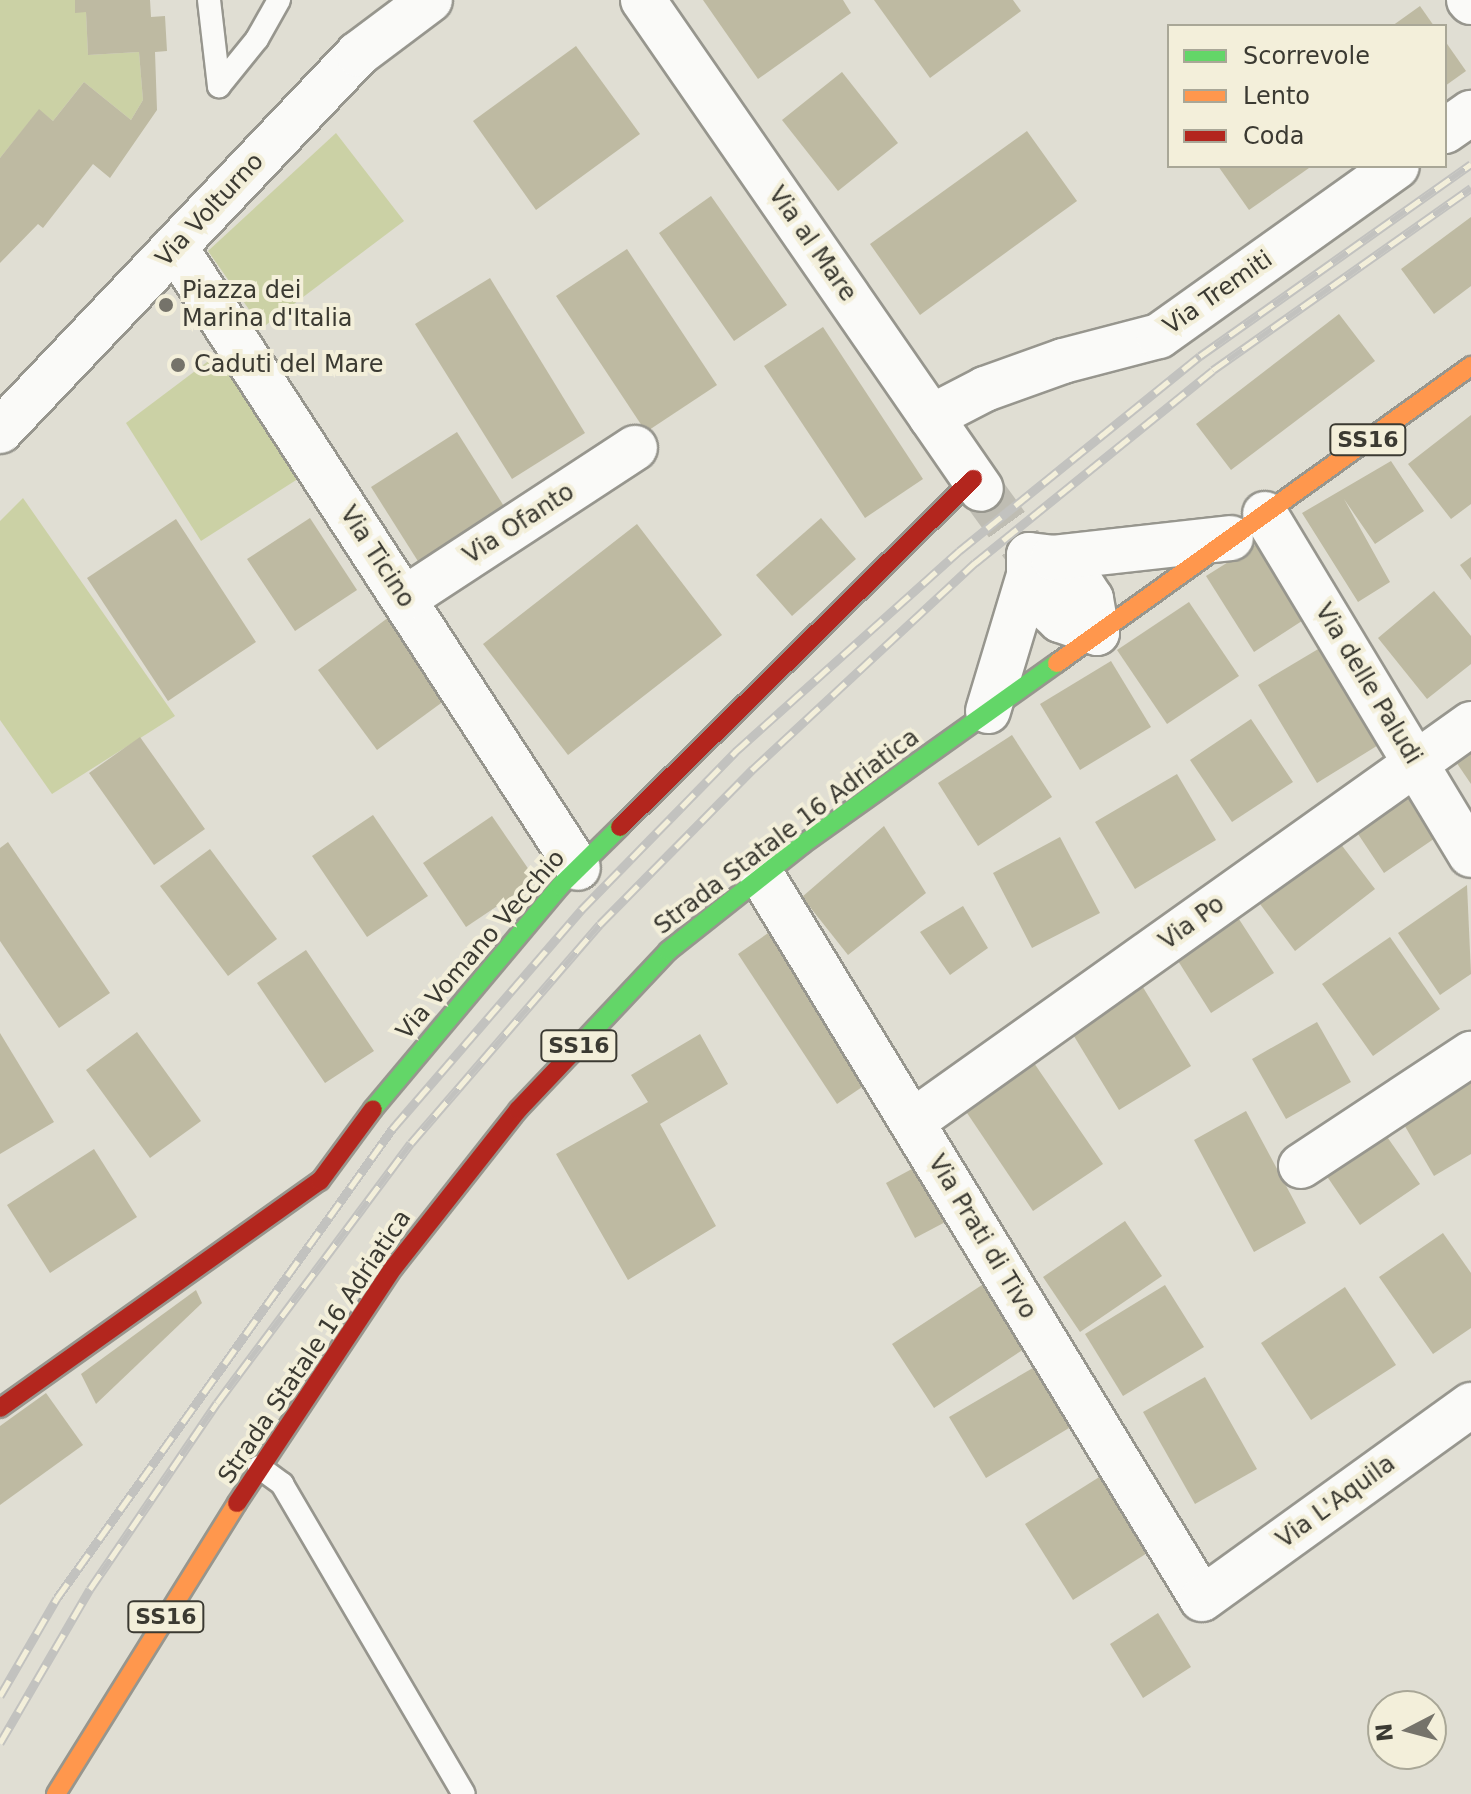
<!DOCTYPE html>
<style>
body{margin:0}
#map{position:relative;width:1471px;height:1794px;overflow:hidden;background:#e0ded3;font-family:"DejaVu Sans",sans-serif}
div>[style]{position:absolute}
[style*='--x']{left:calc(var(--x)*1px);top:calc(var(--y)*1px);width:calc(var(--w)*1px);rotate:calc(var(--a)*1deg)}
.green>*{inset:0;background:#cbd1a5}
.building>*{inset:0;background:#bebaa2}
.street-tunnel>*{height:44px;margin-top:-22px;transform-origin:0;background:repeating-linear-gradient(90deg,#bfbdb3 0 44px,transparent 0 66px)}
.roads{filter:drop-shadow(2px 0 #97968e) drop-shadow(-2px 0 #97968e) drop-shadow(0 2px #97968e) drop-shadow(0 -2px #97968e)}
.lane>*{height:22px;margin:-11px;padding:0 11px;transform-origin:11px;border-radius:11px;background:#fafaf8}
.street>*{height:44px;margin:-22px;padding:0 22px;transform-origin:22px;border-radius:22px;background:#fafaf8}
.fast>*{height:18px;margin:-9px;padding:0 9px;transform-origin:9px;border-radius:9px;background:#63d668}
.slow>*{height:18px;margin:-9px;padding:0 9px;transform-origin:9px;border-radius:9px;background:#ff974d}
.jam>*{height:18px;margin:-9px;padding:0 9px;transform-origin:9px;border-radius:9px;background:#b3261e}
.rail>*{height:9px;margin-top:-4.5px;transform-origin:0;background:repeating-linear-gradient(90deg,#f3efda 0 18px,#c2c2bf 0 36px);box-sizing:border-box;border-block:2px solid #c2c2bf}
.dots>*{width:22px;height:22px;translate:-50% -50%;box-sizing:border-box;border:4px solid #f3efda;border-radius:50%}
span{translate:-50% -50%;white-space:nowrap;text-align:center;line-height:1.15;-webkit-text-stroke:8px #f3efda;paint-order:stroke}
.shield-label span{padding:2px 6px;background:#f3efda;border:2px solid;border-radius:6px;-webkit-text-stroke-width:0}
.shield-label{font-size:22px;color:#3b3a32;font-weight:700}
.street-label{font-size:24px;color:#3b3a32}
.poi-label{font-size:24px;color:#3b3a32}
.left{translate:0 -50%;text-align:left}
.legend{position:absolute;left:1167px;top:24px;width:280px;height:144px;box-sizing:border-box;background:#f3efda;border:2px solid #a9a797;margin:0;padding:10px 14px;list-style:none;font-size:24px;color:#3b3a32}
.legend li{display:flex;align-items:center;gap:16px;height:40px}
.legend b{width:40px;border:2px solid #a9a797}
.north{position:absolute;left:1367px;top:1690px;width:80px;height:80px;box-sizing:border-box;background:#f3efda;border:2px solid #a9a797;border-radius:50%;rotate:264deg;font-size:22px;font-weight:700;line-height:32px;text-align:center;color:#3b3a32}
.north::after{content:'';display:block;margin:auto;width:28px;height:36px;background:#75736a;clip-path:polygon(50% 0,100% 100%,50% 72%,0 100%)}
</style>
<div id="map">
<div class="green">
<div style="clip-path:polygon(0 0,75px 0,75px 12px,86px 12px,88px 55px,139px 52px,143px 100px,131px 120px,84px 82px,53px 121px,39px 110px,0 158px)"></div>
<div style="clip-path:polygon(336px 133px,404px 221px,262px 328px,208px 251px)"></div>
<div style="clip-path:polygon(227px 347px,304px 475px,201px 541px,126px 423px)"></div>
<div style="clip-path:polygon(23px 498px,175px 716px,52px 794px,0 720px,0 521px)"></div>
</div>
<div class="building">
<div style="clip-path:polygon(75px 0,150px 0,151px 17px,165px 16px,167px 51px,155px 52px,157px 110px,110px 178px,93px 164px,43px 228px,38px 224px,0 263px,0 158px,39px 109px,53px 121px,84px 82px,131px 120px,143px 100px,139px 52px,88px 55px,86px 12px,75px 13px)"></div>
<div style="clip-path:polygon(703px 0,843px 0,851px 13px,758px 79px)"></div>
<div style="clip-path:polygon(874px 0,1013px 0,1021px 11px,930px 78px)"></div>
<div style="clip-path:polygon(1420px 6px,1434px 26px,1392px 26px)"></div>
<div style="clip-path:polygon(1445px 41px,1466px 71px,1445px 86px)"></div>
<div style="clip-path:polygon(576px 46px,640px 134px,536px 210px,473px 121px)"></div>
<div style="clip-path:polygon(842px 72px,898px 143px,838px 191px,782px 120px)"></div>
<div style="clip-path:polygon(1027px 131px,1077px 201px,920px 315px,870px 244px)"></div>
<div style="clip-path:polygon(1218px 166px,1307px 166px,1309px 168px,1249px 210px)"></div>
<div style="clip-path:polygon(711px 196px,787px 305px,734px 341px,659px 233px)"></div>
<div style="clip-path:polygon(1471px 217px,1471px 286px,1434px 314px,1401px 269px)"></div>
<div style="clip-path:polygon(627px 249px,717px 385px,646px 432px,556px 296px)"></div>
<div style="clip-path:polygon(490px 278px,585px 433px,512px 479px,415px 324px)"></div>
<div style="clip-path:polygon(1339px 314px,1375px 361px,1231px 470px,1196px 424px)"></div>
<div style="clip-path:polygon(823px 327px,923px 479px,865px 518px,764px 366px)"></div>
<div style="clip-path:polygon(1471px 415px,1471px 504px,1451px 519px,1408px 464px)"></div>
<div style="clip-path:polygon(457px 432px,507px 511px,421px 566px,371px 487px)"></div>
<div style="clip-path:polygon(1391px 461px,1424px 511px,1375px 544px,1344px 499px,1390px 582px,1358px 602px,1302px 513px)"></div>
<div style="clip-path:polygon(310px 518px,357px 590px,295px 631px,247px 559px)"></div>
<div style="clip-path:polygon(821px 518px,856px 559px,792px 616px,756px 575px)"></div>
<div style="clip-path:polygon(176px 519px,256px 642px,168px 701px,87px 578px)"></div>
<div style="clip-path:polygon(637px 524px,722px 635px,568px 755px,483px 644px)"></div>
<div style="clip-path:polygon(1260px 542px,1308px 617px,1254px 652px,1206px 576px)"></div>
<div style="clip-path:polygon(1471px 557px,1471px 580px,1460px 565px)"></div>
<div style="clip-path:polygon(1434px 591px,1471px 636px,1471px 664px,1427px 699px,1378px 638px)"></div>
<div style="clip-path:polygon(1189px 602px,1239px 676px,1167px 724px,1117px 650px)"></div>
<div style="clip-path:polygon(389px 617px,448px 698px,377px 750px,318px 670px)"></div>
<div style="clip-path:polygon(1330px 642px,1388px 739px,1317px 783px,1258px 685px)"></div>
<div style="clip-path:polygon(1111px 661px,1151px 727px,1080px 770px,1040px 704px)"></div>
<div style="clip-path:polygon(1251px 719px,1293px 782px,1232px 822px,1190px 760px)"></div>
<div style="clip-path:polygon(1012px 735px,1052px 797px,978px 846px,938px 783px)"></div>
<div style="clip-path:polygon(140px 737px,205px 829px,154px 865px,89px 773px)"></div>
<div style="clip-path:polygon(1471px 742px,1471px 784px,1452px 756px)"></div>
<div style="clip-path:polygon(1177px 774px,1216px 840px,1135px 889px,1095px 822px)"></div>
<div style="clip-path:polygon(1410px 787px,1441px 834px,1384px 873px,1352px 825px)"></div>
<div style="clip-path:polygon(373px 815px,428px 896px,367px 937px,312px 856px)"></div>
<div style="clip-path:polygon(492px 816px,536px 880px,466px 927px,423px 863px)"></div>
<div style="clip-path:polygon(884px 826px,926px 893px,848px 955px,802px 897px)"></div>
<div style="clip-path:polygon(1060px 837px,1100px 913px,1032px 948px,993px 873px)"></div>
<div style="clip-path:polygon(8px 842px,110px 993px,59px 1028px,0 941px,0 848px)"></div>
<div style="clip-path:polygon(1340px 843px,1375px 889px,1295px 951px,1260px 904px)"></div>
<div style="clip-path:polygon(210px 849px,277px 939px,228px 976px,160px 886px)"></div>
<div style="clip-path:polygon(1467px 885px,1471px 974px,1440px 995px,1398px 933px)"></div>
<div style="clip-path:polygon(963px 906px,988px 948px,950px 975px,920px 932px)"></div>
<div style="clip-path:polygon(1235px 913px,1274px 973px,1211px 1013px,1173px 953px)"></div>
<div style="clip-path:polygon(771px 931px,871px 1081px,837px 1104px,738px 954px)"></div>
<div style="clip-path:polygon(1390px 937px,1440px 1009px,1373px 1056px,1322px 984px)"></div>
<div style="clip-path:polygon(306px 950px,374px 1051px,325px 1083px,257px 983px)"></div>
<div style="clip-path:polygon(1141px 984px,1191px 1066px,1119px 1110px,1069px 1028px)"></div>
<div style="clip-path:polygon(1317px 1022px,1351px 1082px,1286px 1119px,1252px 1059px)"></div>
<div style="clip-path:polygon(137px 1032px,201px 1121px,150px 1158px,86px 1070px)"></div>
<div style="clip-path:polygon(0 1033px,54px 1122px,0 1154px)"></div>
<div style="clip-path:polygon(700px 1034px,728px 1084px,660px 1124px,716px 1226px,628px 1280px,556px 1154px,648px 1102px,631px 1075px)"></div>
<div style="clip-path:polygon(1034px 1063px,1103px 1164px,1033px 1211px,965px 1110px)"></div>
<div style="clip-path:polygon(1471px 1073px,1471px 1154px,1434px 1176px,1399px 1116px)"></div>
<div style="clip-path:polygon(1246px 1111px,1306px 1223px,1254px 1252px,1194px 1140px)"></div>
<div style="clip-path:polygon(1383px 1131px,1420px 1184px,1360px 1225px,1324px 1172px)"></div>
<div style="clip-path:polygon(94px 1149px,137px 1217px,50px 1273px,7px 1205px)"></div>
<div style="clip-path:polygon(921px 1164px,951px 1219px,915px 1238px,886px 1183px)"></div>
<div style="clip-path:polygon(1125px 1221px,1162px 1276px,1080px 1332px,1043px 1277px)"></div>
<div style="clip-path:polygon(1443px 1233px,1471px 1273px,1471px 1328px,1433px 1354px,1379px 1277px)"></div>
<div style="clip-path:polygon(985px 1283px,1027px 1347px,934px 1408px,892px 1344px)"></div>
<div style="clip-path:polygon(1165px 1285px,1204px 1347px,1123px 1396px,1085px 1334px)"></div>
<div style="clip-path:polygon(1345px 1287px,1396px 1365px,1311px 1420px,1261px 1343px)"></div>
<div style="clip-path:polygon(196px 1290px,202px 1303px,96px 1404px,81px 1374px)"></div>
<div style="clip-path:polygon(1038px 1365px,1074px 1425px,986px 1478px,949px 1417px)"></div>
<div style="clip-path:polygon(1205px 1377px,1257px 1469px,1195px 1504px,1143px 1412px)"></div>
<div style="clip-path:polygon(46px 1393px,83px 1445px,0 1505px,0 1426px)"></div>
<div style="clip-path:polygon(1104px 1474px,1152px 1550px,1073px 1600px,1025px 1524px)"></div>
<div style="clip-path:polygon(1158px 1613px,1191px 1667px,1143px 1698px,1110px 1644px)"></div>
</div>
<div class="street-tunnel">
<div style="--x:981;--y:489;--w:82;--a:54"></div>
</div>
<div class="roads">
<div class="lane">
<div style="--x:209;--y:0;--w:87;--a:83.4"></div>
<div style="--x:219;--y:86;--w:60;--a:-51"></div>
<div style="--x:257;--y:39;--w:45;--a:-60.6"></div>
<div style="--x:259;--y:1467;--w:29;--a:36"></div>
<div style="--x:282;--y:1484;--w:359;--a:59.6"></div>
</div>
<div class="street">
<div style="--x:643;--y:0;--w:594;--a:55.35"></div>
<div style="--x:1469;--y:0;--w:3;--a:45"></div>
<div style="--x:1445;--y:131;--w:32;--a:-35"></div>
<div style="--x:175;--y:247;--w:740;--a:57.02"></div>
<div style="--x:931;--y:417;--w:61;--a:-27.4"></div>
<div style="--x:985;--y:389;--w:83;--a:-19.7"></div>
<div style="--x:1063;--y:361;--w:99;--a:-14.6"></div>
<div style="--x:1159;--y:336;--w:292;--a:-35.5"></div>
<div style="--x:0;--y:431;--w:520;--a:-46.48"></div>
<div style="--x:358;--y:54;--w:90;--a:-36.9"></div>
<div style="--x:1265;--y:514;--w:398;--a:58.9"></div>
<div style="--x:1029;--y:575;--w:31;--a:65"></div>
<div style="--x:1042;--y:603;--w:25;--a:43"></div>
<div style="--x:1060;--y:620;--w:39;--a:19"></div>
<div style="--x:1097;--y:633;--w:35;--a:-100"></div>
<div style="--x:1091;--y:599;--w:30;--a:-123"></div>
<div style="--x:1075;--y:574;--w:27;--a:-144"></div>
<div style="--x:404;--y:599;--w:276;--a:-33.2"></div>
<div style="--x:988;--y:711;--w:142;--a:-73.2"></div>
<div style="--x:1029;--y:575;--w:20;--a:-90"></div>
<div style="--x:1029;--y:555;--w:24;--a:7"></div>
<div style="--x:1053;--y:558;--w:179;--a:-6.4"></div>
<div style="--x:762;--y:876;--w:846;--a:58.68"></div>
<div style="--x:1202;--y:1599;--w:332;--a:-35.8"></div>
<div style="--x:912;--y:1122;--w:686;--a:-35.45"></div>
<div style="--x:1301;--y:1166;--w:204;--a:-33.4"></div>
</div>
<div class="fast">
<div style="--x:572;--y:1053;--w:140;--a:-46.7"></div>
<div style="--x:668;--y:951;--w:172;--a:-38.4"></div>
<div style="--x:803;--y:844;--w:312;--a:-35.5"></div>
<div style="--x:373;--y:1109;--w:291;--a:-50"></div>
<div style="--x:560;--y:886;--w:84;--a:-44.5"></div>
</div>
<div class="slow">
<div style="--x:1057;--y:663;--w:510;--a:-35.66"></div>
<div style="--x:56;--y:1794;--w:343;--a:-58.1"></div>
</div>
<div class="jam">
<div style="--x:620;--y:827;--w:496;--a:-44.6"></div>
<div style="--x:0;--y:1408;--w:392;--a:-35.4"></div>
<div style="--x:320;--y:1181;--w:89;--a:-53.6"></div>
<div style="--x:237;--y:1503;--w:283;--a:-56.4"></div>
<div style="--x:394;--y:1267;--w:200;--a:-51.7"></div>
<div style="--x:518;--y:1110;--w:79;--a:-46.5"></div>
</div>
</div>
<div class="rail">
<div style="--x:0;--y:1696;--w:113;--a:-59.8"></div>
<div style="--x:57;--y:1598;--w:578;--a:-54.44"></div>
<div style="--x:393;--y:1128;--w:288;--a:-49.2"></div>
<div style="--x:581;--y:910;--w:221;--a:-45.7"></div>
<div style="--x:735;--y:752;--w:301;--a:-41.9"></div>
<div style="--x:959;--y:551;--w:310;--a:-39"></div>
<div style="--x:1200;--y:356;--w:332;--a:-35.3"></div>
<div style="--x:0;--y:1743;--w:178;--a:-59.7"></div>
<div style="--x:90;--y:1589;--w:225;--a:-55.7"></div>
<div style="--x:217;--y:1403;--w:324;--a:-53.3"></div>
<div style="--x:411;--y:1143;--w:289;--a:-49.2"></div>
<div style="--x:600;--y:924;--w:218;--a:-45.4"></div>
<div style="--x:753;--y:769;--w:303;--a:-42.9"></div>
<div style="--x:975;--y:563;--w:306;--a:-39"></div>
<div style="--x:1213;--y:370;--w:316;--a:-35.2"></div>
</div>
<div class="dots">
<div style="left:166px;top:305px;background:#75736a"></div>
<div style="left:178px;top:365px;background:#75736a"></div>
</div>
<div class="shield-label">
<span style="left:1368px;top:440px">SS16</span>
<span style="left:579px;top:1046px">SS16</span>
<span style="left:166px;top:1617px">SS16</span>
</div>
<div class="street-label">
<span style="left:210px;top:210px;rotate:-47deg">Via Volturno</span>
<span style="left:812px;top:244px;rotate:55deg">Via al Mare</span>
<span style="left:1218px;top:293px;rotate:-35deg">Via Tremiti</span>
<span style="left:519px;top:524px;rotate:-33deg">Via Ofanto</span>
<span style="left:377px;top:557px;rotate:57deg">Via Ticino</span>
<span style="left:1368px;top:684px;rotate:59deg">Via delle Paludi</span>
<span style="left:787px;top:832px;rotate:-37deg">Strada Statale 16 Adriatica</span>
<span style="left:1192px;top:923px;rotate:-36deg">Via Po</span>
<span style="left:481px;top:945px;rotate:-49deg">Via Vomano Vecchio</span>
<span style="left:982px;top:1237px;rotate:59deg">Via Prati di Tivo</span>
<span style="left:315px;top:1347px;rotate:-56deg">Strada Statale 16 Adriatica</span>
<span style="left:1336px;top:1502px;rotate:-36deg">Via L'Aquila</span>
</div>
<div class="poi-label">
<span class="left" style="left:182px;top:305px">Piazza dei<br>Marina d'Italia</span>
<span class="left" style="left:194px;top:365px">Caduti del Mare</span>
</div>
<ul class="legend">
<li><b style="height:10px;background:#63d668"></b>Scorrevole</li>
<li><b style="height:10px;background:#ff974d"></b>Lento</li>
<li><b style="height:10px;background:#b3261e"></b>Coda</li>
</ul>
<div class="north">N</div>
</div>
